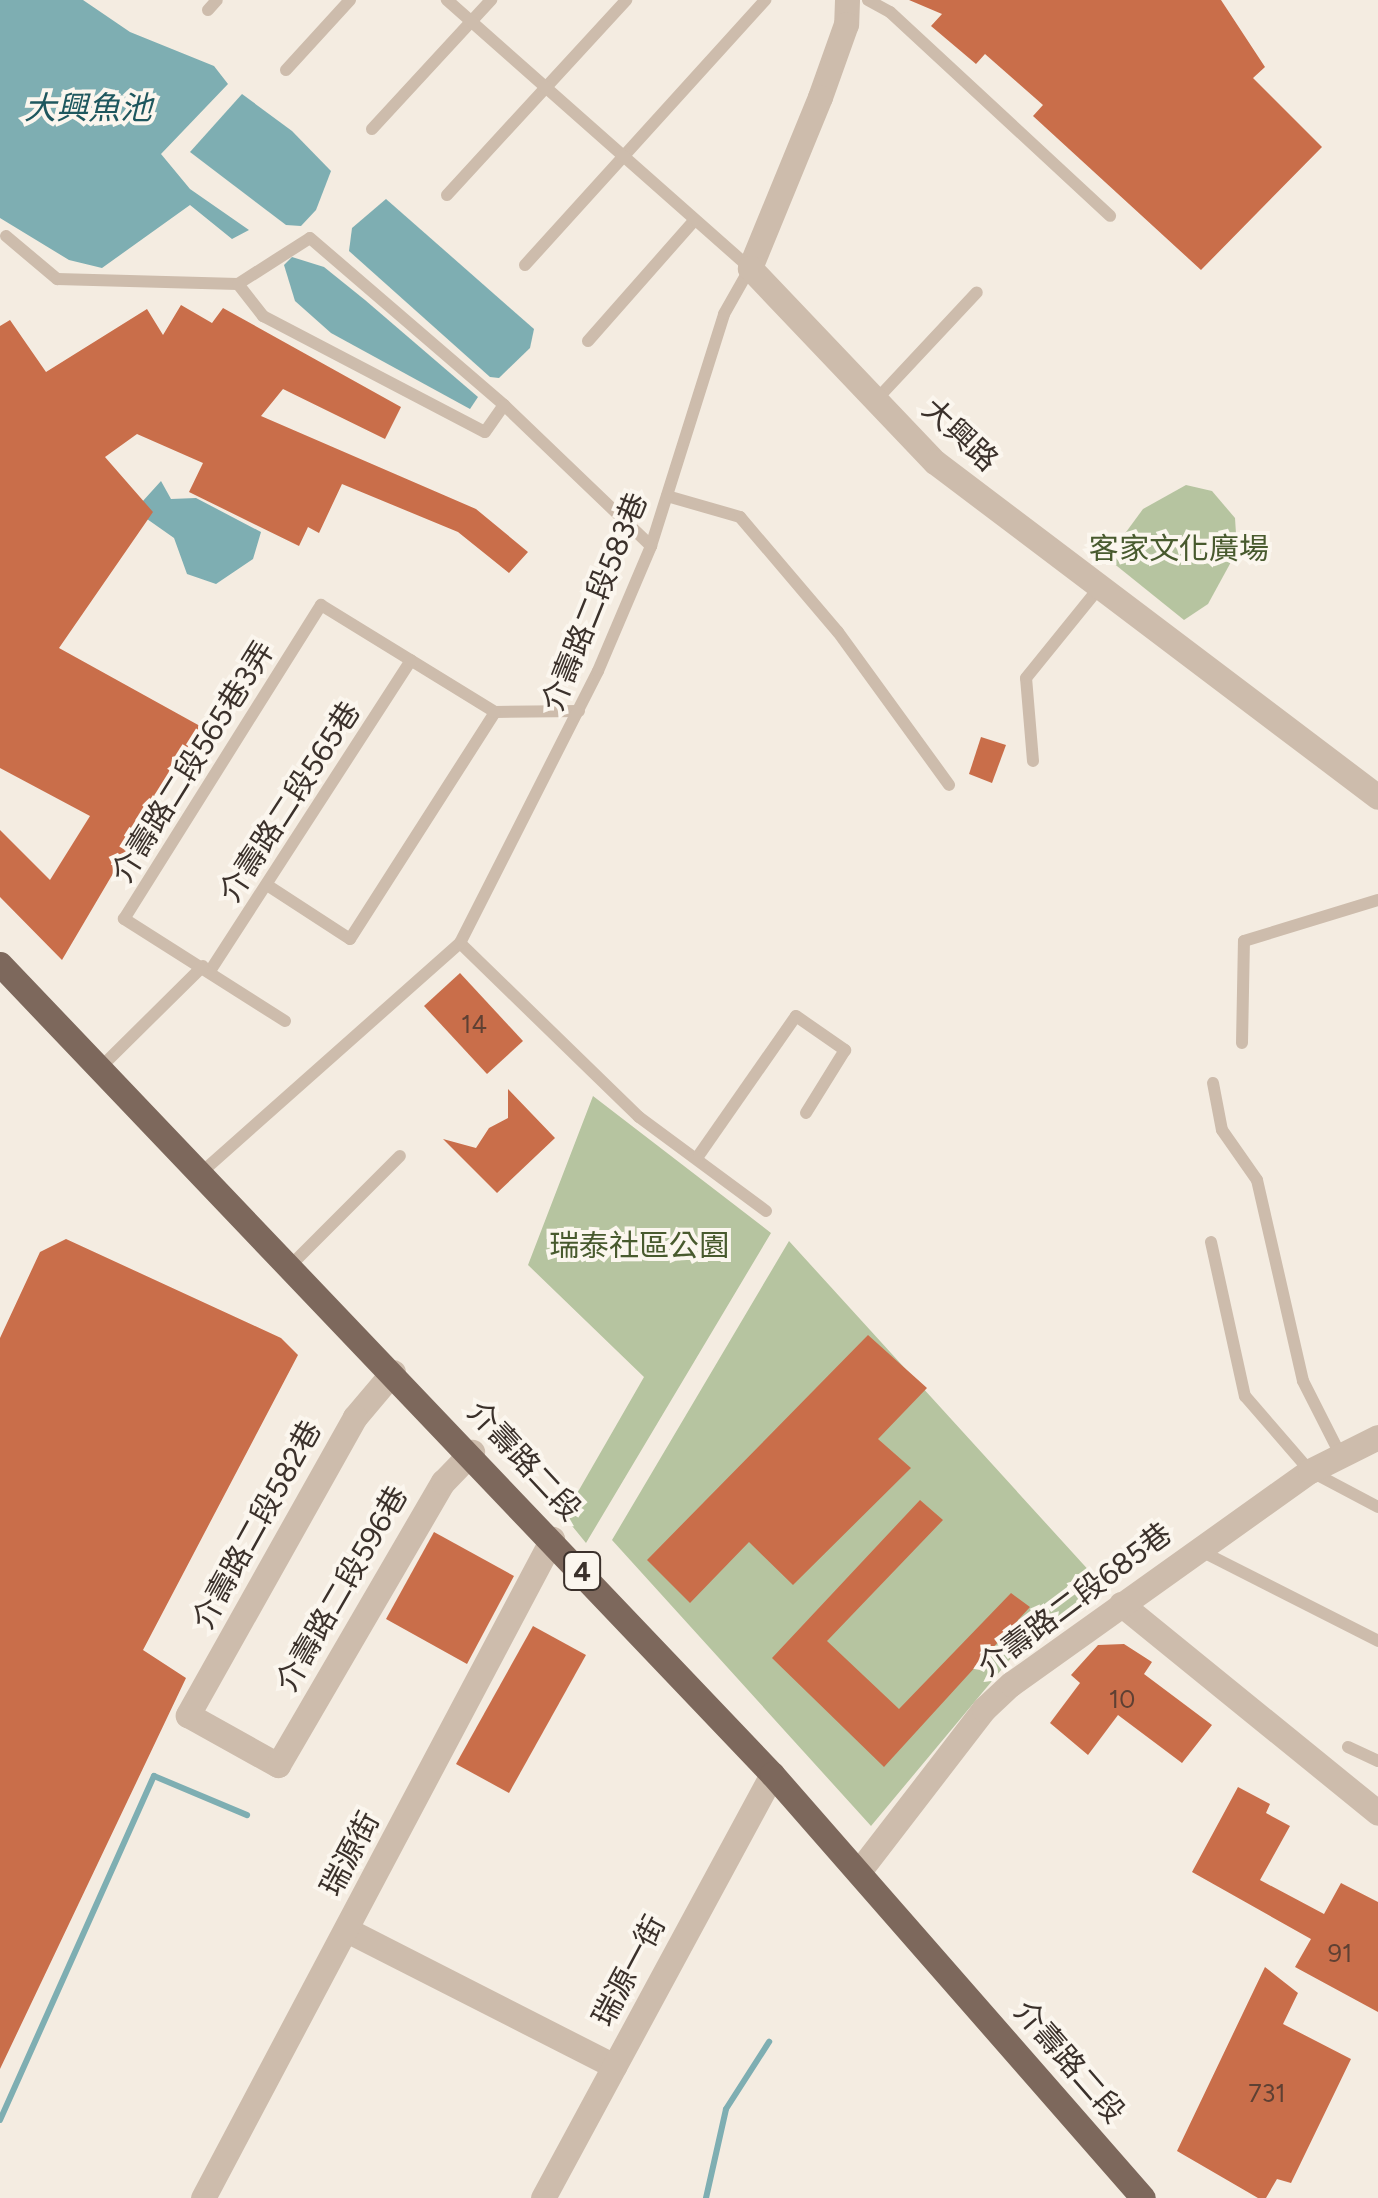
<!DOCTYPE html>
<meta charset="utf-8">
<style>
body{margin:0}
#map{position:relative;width:1378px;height:2198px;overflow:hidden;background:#f4ece1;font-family:Figtree,"Noto Sans TC",sans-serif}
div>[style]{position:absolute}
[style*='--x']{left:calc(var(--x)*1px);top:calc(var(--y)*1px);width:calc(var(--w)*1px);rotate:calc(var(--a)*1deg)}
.green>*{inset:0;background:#b6c4a0}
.water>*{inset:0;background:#7eaeb2}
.stream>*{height:6px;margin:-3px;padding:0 3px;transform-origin:3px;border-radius:3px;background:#7eaeb2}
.building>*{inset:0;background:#c96e4a}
.service>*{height:12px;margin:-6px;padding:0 6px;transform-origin:6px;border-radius:6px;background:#cdbcac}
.minor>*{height:25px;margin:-12.5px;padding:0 12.5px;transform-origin:12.5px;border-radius:12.5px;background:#cdbcac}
.tertiary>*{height:25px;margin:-12.5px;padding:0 12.5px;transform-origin:12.5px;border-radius:12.5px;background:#cdbcac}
.primary>*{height:25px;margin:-12.5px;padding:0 12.5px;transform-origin:12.5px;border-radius:12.5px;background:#7d685c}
span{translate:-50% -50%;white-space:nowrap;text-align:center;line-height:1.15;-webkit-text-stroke:8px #fbf6ee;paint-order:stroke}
.number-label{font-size:25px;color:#5e4033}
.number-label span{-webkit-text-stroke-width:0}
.shield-label span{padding:2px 8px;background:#fbf6ee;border:2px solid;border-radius:8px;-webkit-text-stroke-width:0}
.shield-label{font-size:28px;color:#3b312b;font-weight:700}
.street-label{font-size:30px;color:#3b312b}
.park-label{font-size:30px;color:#485a2e}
.water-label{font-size:32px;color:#1e575e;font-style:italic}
</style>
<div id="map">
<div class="green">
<div style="clip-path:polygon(1186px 485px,1212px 491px,1235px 518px,1237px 551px,1208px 604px,1184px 620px,1107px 558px,1143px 509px)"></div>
<div style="clip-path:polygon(593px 1096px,771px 1233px,586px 1543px,564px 1516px,644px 1377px,528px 1265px)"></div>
<div style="clip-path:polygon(789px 1241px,1103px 1586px,1012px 1657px,871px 1826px,612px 1540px)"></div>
</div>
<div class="water">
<div style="clip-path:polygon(0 0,83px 0,130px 32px,214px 66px,228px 84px,161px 154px,190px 189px,249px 230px,232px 239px,190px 205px,102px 268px,69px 260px,0 218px)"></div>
<div style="clip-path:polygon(242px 94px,292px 131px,331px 171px,316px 210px,301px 226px,286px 225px,190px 152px)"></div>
<div style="clip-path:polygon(386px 199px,534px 329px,530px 348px,499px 378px,490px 377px,349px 251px,352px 228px)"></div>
<div style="clip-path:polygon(292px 257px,324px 267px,365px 300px,478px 397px,470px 409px,331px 333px,295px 301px,284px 265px)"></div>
<div style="clip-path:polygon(161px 481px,171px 499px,196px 498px,261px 532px,253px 559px,216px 584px,187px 574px,174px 538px,147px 519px,142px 502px)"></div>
</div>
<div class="stream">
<div style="--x:0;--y:2120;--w:377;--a:-65.9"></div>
<div style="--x:154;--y:1776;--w:101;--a:22.8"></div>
<div style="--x:706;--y:2198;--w:91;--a:-77.3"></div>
<div style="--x:726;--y:2109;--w:80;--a:-57.3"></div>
</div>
<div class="building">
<div style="clip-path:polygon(909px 0,1221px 0,1265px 67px,1253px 78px,1322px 147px,1201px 270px,1033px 116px,1043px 105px,985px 54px,976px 64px,931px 26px,942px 14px)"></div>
<div style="clip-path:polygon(181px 305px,212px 323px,223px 308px,401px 407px,385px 439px,283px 389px,261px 416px,476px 509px,528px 552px,509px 573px,458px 532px,342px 484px,319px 533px,308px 527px,299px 546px,189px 492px,203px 463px,137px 434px,105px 457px,153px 512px,59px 648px,200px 726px,62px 960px,0 897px,0 830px,50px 880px,90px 816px,0 768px,0 326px,10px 320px,46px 372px,147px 309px,163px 335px)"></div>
<div style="clip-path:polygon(981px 737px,1006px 745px,992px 783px,969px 774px)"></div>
<div style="clip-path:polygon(460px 973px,523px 1041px,487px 1074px,424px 1006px)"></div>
<div style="clip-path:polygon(508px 1089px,555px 1138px,497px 1193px,443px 1139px,476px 1148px,489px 1128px,508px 1118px)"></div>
<div style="clip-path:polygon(66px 1239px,281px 1338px,298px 1355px,143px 1650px,186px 1678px,0 2069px,0 1338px,40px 1252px)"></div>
<div style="clip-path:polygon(868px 1335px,927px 1388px,878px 1439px,911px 1468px,793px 1585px,749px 1542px,690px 1603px,647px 1560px)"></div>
<div style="clip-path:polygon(920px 1500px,943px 1520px,827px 1641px,899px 1709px,1011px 1593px,1030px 1607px,884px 1767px,772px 1658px)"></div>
<div style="clip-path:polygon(434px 1532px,514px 1576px,467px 1664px,386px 1619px)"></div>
<div style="clip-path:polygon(533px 1626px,586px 1655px,509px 1793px,456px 1764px)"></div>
<div style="clip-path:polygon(1124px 1644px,1152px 1662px,1144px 1674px,1212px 1725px,1182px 1763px,1118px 1715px,1088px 1755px,1050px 1723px,1080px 1683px,1071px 1675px,1098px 1645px)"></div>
<div style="clip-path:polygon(1238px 1787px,1270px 1804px,1266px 1813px,1290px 1826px,1260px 1880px,1324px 1914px,1341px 1883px,1378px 1902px,1378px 2012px,1295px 1967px,1311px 1939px,1192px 1872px)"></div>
<div style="clip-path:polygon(1265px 1967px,1298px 1993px,1283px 2024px,1351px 2059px,1291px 2183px,1277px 2179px,1266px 2198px,1258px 2198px,1177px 2151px)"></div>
</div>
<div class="service">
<div style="--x:868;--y:0;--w:25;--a:29"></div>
<div style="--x:890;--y:12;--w:300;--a:42.8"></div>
<div style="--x:208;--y:10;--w:13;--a:-48"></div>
<div style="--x:286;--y:70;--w:95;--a:-47.6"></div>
<div style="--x:372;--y:129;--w:176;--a:-47.3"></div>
<div style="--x:447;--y:195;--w:265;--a:-47.4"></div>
<div style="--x:6;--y:236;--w:67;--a:40.1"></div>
<div style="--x:57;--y:279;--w:181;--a:1.6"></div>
<div style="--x:238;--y:284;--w:85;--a:-32.6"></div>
<div style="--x:310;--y:238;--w:256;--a:40.7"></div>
<div style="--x:504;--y:405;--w:204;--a:43.8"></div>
<div style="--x:525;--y:265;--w:358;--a:-47.8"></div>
<div style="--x:238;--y:284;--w:41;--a:52"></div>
<div style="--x:263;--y:316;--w:250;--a:27.6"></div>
<div style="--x:485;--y:432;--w:33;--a:-55"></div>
<div style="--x:588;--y:341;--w:159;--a:-48.6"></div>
<div style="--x:877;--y:399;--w:146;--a:-46.9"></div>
<div style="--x:667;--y:496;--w:76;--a:16"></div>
<div style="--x:740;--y:517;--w:151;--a:49.6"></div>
<div style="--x:838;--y:632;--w:189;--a:54"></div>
<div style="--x:495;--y:712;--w:84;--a:-0.7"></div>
<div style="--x:1033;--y:761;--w:83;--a:-94.8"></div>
<div style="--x:1026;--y:678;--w:116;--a:-51"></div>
<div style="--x:267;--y:885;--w:99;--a:33"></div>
<div style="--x:350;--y:939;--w:269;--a:-57.4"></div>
<div style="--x:460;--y:943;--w:250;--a:44.2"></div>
<div style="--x:639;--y:1117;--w:158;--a:36.5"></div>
<div style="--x:210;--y:971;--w:370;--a:-57.1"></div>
<div style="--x:285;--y:1021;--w:191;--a:-147.6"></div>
<div style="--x:124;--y:919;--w:371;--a:-57.9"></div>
<div style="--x:321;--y:605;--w:204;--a:31.6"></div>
<div style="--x:1242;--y:1043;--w:102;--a:-88.9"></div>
<div style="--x:1244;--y:941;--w:140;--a:-17"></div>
<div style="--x:102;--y:1066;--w:142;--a:-44.7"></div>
<div style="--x:1213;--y:1083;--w:48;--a:79.2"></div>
<div style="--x:1222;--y:1130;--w:61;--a:55"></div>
<div style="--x:1257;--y:1180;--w:206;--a:77.1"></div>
<div style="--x:1303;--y:1381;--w:80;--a:63.1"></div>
<div style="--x:699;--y:1155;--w:169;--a:-55.1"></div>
<div style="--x:796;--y:1016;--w:60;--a:34.8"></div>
<div style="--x:845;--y:1050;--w:74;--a:121.8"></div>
<div style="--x:202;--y:1172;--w:345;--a:-41.6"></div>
<div style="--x:460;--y:943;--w:305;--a:-63.1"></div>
<div style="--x:598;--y:671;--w:136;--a:-67"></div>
<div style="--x:651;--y:546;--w:243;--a:-72.5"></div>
<div style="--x:724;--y:314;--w:53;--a:-60.5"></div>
<div style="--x:750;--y:268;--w:405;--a:-138.5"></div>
<div style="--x:1211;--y:1242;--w:158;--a:77.6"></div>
<div style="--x:1245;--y:1396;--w:99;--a:49.1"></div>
<div style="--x:1310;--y:1471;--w:77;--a:27.9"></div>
<div style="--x:291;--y:1265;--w:154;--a:-45"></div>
<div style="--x:1199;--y:1550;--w:201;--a:26.9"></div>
<div style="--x:1348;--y:1747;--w:33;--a:25"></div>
</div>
<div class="minor">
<div style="--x:393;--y:1372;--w:59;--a:130.2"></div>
<div style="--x:355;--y:1417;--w:342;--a:119.3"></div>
<div style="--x:188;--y:1715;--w:103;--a:29.1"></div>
<div style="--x:278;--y:1765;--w:328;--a:-59.8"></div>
<div style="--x:443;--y:1482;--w:42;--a:-46"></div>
<div style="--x:1121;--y:1604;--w:331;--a:39.1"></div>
<div style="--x:860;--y:1870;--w:203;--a:-52.4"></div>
<div style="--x:984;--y:1709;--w:37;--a:-43"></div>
<div style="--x:1011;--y:1684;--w:367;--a:-35.5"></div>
<div style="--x:1310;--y:1471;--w:76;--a:-26.6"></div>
<div style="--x:347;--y:1930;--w:300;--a:27"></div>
<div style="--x:203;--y:2198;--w:746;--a:-62.09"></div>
<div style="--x:543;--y:2198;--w:482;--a:-61.6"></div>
</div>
<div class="tertiary">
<div style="--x:847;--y:0;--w:24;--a:92"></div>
<div style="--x:846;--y:24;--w:77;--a:109.6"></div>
<div style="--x:820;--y:97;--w:185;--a:112.3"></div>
<div style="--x:750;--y:268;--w:268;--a:46.4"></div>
<div style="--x:935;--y:462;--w:555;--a:37.1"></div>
</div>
<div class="primary">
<div style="--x:0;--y:964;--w:1119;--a:46.38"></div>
<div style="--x:772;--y:1774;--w:563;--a:48.81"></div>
</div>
<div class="number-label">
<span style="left:474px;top:1024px">14</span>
<span style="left:1122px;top:1699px">10</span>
<span style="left:1340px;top:1953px">91</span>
<span style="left:1267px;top:2093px">731</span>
</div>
<div class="shield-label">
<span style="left:582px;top:1571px">4</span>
</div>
<div class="street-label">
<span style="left:960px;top:435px;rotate:43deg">大興路</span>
<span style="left:595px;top:602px;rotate:-68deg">介壽路二段583巷</span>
<span style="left:193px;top:762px;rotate:-58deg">介壽路二段565巷3弄</span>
<span style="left:290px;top:802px;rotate:-57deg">介壽路二段565巷</span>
<span style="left:524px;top:1461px;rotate:47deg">介壽路二段</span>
<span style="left:257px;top:1525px;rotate:-61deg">介壽路二段582巷</span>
<span style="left:342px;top:1589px;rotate:-60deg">介壽路二段596巷</span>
<span style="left:1075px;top:1600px;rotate:-37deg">介壽路二段685巷</span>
<span style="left:350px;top:1854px;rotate:-62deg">瑞源街</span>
<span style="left:629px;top:1971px;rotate:-62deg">瑞源一街</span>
<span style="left:1069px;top:2062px;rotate:49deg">介壽路二段</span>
</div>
<div class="park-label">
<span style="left:1179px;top:549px">客家文化廣場</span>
<span style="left:639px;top:1246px">瑞泰社區公園</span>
</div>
<div class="water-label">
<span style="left:88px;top:108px">大興魚池</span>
</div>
</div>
